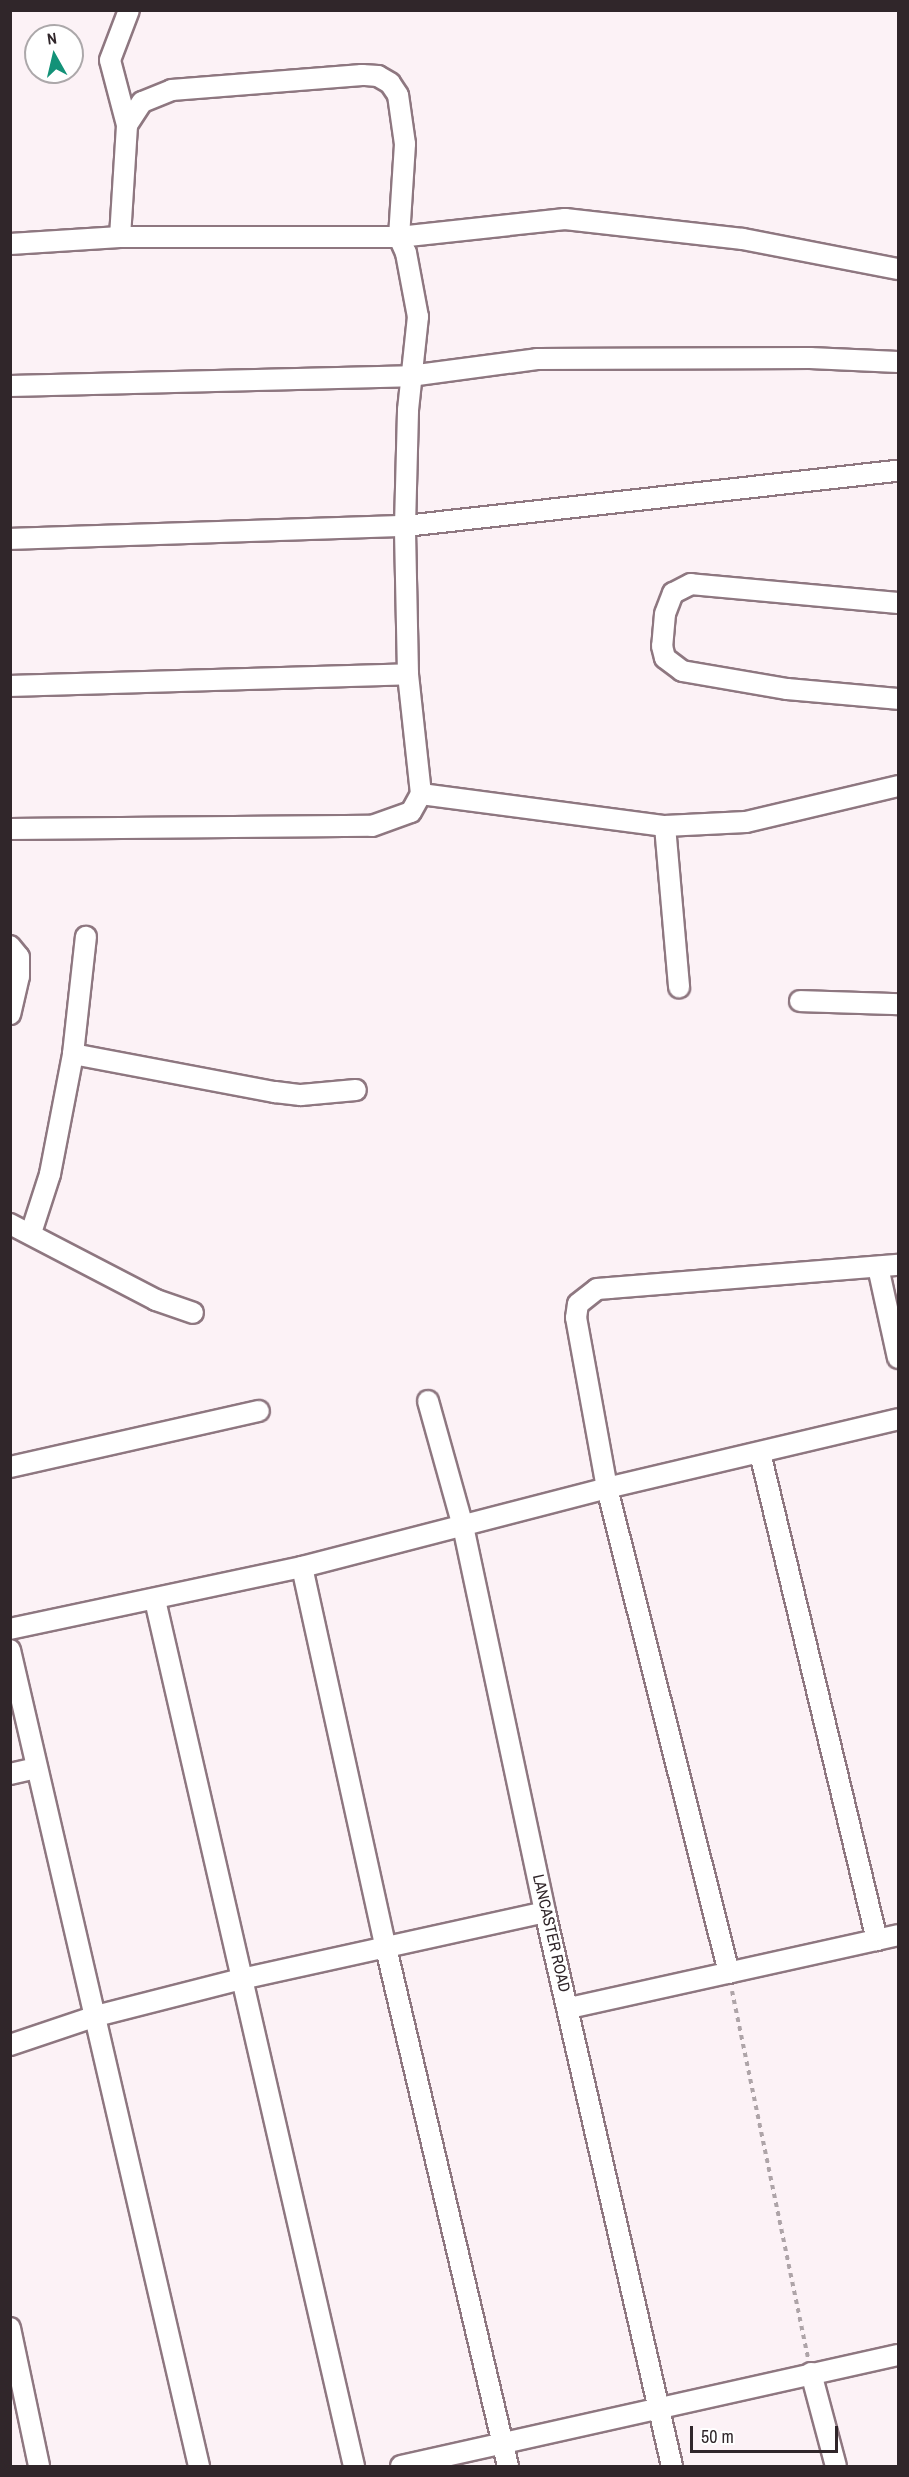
<!DOCTYPE html>
<style>
body{margin:0}
#map{position:relative;width:909px;height:2477px;overflow:hidden;background:#fcf2f6;font-family:"Archivo Narrow",sans-serif}
div>[style]{position:absolute}
[style*='--x']{left:calc(var(--x)*1px);top:calc(var(--y)*1px);width:calc(var(--w)*1px);rotate:calc(var(--a)*1deg)}
.path>*{height:4px;margin-top:-2px;transform-origin:0;background:repeating-linear-gradient(90deg,#aea4a8 0 4.5px,transparent 0 9px)}
.roads{filter:drop-shadow(2px 0 #8e7780) drop-shadow(-2px 0 #8e7780) drop-shadow(0 2px #8e7780) drop-shadow(0 -2px #8e7780)}
.minor>*{height:20px;margin:-10px;padding:0 10px;transform-origin:10px;border-radius:10px;background:#fff}
span{translate:-50% -50%;white-space:nowrap;text-align:center;line-height:1.15;-webkit-text-stroke:4.5px #fff;paint-order:stroke}
.street-label{font-size:16px;color:#30262a}
.frame{position:absolute;inset:0;border:12px solid #30262a;pointer-events:none}
.north{position:absolute;left:24px;top:24px;width:60px;height:60px;box-sizing:border-box;background:#fff;border:2px solid #aca8aa;border-radius:50%;rotate:352deg;font-size:16px;font-weight:700;line-height:24px;text-align:center;color:#30262a}
.north::after{content:'';display:block;margin:auto;width:21px;height:27px;background:#139278;clip-path:polygon(50% 0,100% 100%,50% 72%,0 100%)}
.scale{position:absolute;left:690px;top:2426px;width:148px;height:27px;box-sizing:border-box;border:3px solid #30262a;border-top:0;padding-left:8px;font-size:18px;line-height:21px;white-space:nowrap;color:#30262a;-webkit-text-stroke:4px #fff;paint-order:stroke}
</style>
<div id="map">
<div class="path">
<div style="--x:732;--y:1991;--w:374;--a:78.3"></div>
</div>
<div class="roads">
<div class="minor">
<div style="--x:120;--y:237;--w:112;--a:-86.4"></div>
<div style="--x:127;--y:125;--w:67;--a:-104.7"></div>
<div style="--x:110;--y:60;--w:53;--a:-69.2"></div>
<div style="--x:10;--y:244;--w:110;--a:-3.6"></div>
<div style="--x:120;--y:237;--w:279;--a:0"></div>
<div style="--x:399;--y:237;--w:167;--a:-6.2"></div>
<div style="--x:565;--y:219;--w:179;--a:6.4"></div>
<div style="--x:743;--y:239;--w:158;--a:11"></div>
<div style="--x:10;--y:386;--w:400;--a:-1.4"></div>
<div style="--x:410;--y:376;--w:128;--a:-7.6"></div>
<div style="--x:537;--y:359;--w:273;--a:-0.2"></div>
<div style="--x:810;--y:358;--w:88;--a:2.6"></div>
<div style="--x:10;--y:539;--w:395;--a:-1.9"></div>
<div style="--x:405;--y:526;--w:496;--a:-6.4"></div>
<div style="--x:898;--y:603;--w:208;--a:-174.8"></div>
<div style="--x:691;--y:584;--w:20;--a:153"></div>
<div style="--x:673;--y:593;--w:22;--a:111"></div>
<div style="--x:665;--y:614;--w:32;--a:95"></div>
<div style="--x:662;--y:646;--w:12;--a:76"></div>
<div style="--x:665;--y:658;--w:21;--a:37"></div>
<div style="--x:682;--y:671;--w:107;--a:9.7"></div>
<div style="--x:787;--y:689;--w:111;--a:5.1"></div>
<div style="--x:10;--y:686;--w:398;--a:-1.7"></div>
<div style="--x:421;--y:794;--w:246;--a:7.5"></div>
<div style="--x:665;--y:826;--w:81;--a:-2.8"></div>
<div style="--x:746;--y:822;--w:156;--a:-13.3"></div>
<div style="--x:665;--y:826;--w:162;--a:85"></div>
<div style="--x:10;--y:829;--w:362;--a:-0.5"></div>
<div style="--x:372;--y:826;--w:41;--a:-19.7"></div>
<div style="--x:411;--y:812;--w:21;--a:-61"></div>
<div style="--x:421;--y:794;--w:121;--a:-96.2"></div>
<div style="--x:408;--y:674;--w:148;--a:-91.2"></div>
<div style="--x:405;--y:526;--w:116;--a:-88.5"></div>
<div style="--x:408;--y:410;--w:94;--a:-83.9"></div>
<div style="--x:418;--y:317;--w:65;--a:-100.6"></div>
<div style="--x:406;--y:253;--w:17;--a:-114"></div>
<div style="--x:399;--y:237;--w:93;--a:-86.3"></div>
<div style="--x:405;--y:144;--w:49;--a:-98.1"></div>
<div style="--x:398;--y:95;--w:14;--a:-124"></div>
<div style="--x:390;--y:83;--w:14;--a:-150"></div>
<div style="--x:378;--y:76;--w:16;--a:-176"></div>
<div style="--x:362;--y:75;--w:191;--a:175.5"></div>
<div style="--x:172;--y:90;--w:32;--a:158"></div>
<div style="--x:142;--y:102;--w:27;--a:123"></div>
<div style="--x:10;--y:946;--w:14;--a:51"></div>
<div style="--x:19;--y:957;--w:19;--a:90"></div>
<div style="--x:19;--y:976;--w:39;--a:103"></div>
<div style="--x:800;--y:1001;--w:98;--a:1.8"></div>
<div style="--x:73;--y:1054;--w:206;--a:10.7"></div>
<div style="--x:275;--y:1092;--w:26;--a:7"></div>
<div style="--x:301;--y:1095;--w:55;--a:-5.2"></div>
<div style="--x:10;--y:1224;--w:165;--a:27.5"></div>
<div style="--x:156;--y:1300;--w:39;--a:19"></div>
<div style="--x:31;--y:1233;--w:62;--a:-72.1"></div>
<div style="--x:50;--y:1174;--w:122;--a:-79.1"></div>
<div style="--x:73;--y:1054;--w:118;--a:-83.7"></div>
<div style="--x:878;--y:1267;--w:93;--a:77.6"></div>
<div style="--x:428;--y:1401;--w:130;--a:74.4"></div>
<div style="--x:463;--y:1526;--w:395;--a:78"></div>
<div style="--x:545;--y:1912;--w:568;--a:77.09"></div>
<div style="--x:760;--y:1453;--w:501;--a:76.49"></div>
<div style="--x:10;--y:1467;--w:255;--a:-12.7"></div>
<div style="--x:302;--y:1567;--w:390;--a:77.6"></div>
<div style="--x:386;--y:1948;--w:532;--a:76.75"></div>
<div style="--x:155;--y:1600;--w:889;--a:77.06"></div>
<div style="--x:10;--y:1629;--w:299;--a:-12"></div>
<div style="--x:302;--y:1567;--w:315;--a:-14.5"></div>
<div style="--x:607;--y:1488;--w:299;--a:-13.3"></div>
<div style="--x:10;--y:1650;--w:838;--a:76.96"></div>
<div style="--x:10;--y:1774;--w:27;--a:-13"></div>
<div style="--x:729;--y:1973;--w:500;--a:-104.12"></div>
<div style="--x:607;--y:1488;--w:173;--a:-100.3"></div>
<div style="--x:576;--y:1318;--w:14;--a:-82"></div>
<div style="--x:578;--y:1304;--w:24;--a:-38"></div>
<div style="--x:597;--y:1289;--w:13;--a:-4"></div>
<div style="--x:610;--y:1288;--w:289;--a:-4.6"></div>
<div style="--x:569;--y:2008;--w:337;--a:-12.5"></div>
<div style="--x:10;--y:2045;--w:91;--a:-18.6"></div>
<div style="--x:96;--y:2016;--w:150;--a:-14.3"></div>
<div style="--x:241;--y:1979;--w:311;--a:-12.4"></div>
<div style="--x:10;--y:2328;--w:141;--a:78.1"></div>
<div style="--x:811;--y:2373;--w:96;--a:75"></div>
<div style="--x:401;--y:2466;--w:509;--a:-12.59"></div>
</div>
</div>
<div class="street-label">
<span style="left:552px;top:1933px;rotate:77deg">LANCASTER ROAD</span>
</div>
<div class="frame"></div>
<div class="north">N</div>
<div class="scale">50 m</div>
</div>
